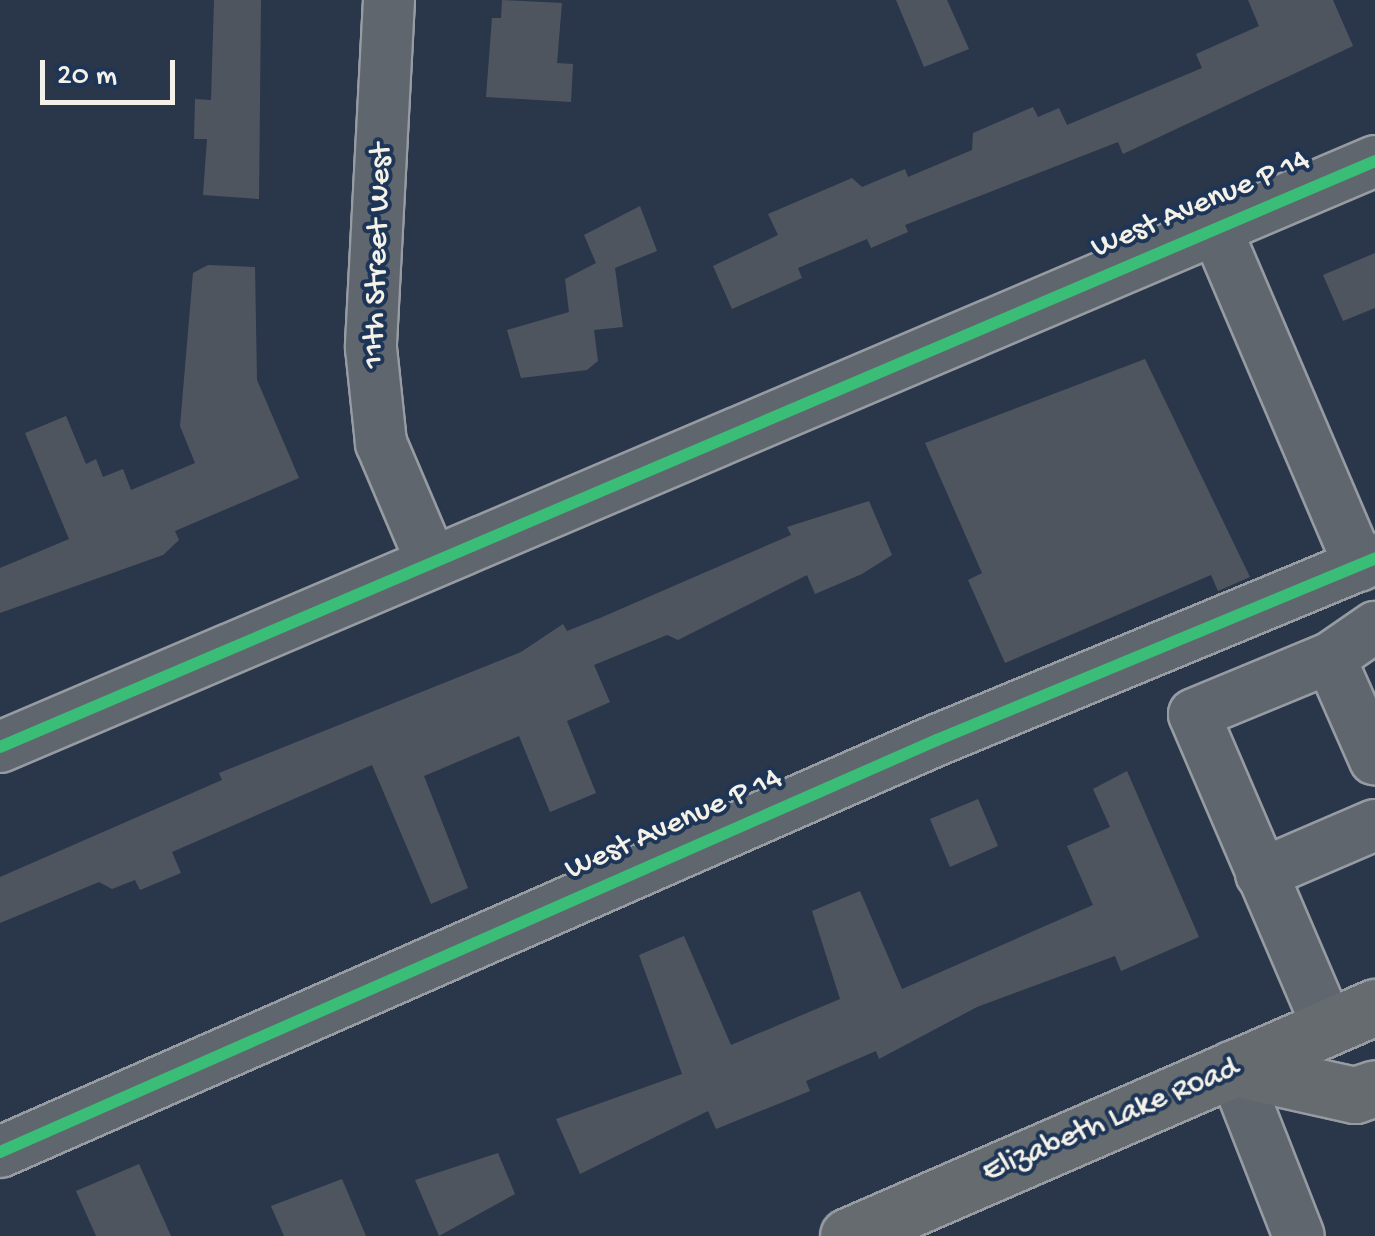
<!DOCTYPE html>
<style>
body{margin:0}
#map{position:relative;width:1375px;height:1236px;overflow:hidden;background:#2a374a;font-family:"Gochi Hand",sans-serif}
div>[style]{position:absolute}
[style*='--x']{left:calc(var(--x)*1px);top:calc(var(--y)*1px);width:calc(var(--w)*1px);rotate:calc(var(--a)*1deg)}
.building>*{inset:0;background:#4f555f}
.roads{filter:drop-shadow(2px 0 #979ca3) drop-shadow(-2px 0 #979ca3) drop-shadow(0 2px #979ca3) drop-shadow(0 -2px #979ca3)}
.minor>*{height:50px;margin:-25px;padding:0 25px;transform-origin:25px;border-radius:25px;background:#60666e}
.major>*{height:55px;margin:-27.5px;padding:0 27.5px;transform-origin:27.5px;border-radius:27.5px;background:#666b6f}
.cycleway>*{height:12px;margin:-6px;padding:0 6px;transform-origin:6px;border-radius:6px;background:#3abd76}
span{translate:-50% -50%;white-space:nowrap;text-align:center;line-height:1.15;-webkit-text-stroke:8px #1d3557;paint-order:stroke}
.street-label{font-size:32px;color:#f4f1e8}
.scale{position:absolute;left:40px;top:60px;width:135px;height:45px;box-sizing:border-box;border:5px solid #f4f1e8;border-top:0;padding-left:12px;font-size:30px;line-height:35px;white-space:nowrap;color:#f4f1e8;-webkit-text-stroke:8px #1d3557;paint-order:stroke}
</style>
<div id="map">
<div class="building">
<div style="clip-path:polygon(214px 0,261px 0,259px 199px,203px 195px,207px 139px,194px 139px,195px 99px,211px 100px)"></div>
<div style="clip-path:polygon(502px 0,562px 3px,557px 63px,573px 64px,571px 102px,486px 97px,492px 18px,501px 18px)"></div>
<div style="clip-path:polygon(896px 0,947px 0,969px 49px,924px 67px)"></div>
<div style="clip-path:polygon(1248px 0,1333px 0,1353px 46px,1123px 154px,1118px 142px,905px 225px,908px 232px,871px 248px,867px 239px,798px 268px,802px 278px,732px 309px,713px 266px,778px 235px,768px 214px,852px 178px,862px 187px,905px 169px,908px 177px,972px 150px,973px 133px,1033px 107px,1038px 117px,1059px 108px,1067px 125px,1202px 68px,1196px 54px,1259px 26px)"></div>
<div style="clip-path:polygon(640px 206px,657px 251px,615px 268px,623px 327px,594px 330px,598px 361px,587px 370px,521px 378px,507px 330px,569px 312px,565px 279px,596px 263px,584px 235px)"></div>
<div style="clip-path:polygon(1375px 253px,1375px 308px,1343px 321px,1323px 275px)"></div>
<div style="clip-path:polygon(208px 265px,255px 267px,257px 380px,299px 478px,175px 531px,179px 540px,163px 555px,0 613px,0 568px,69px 539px,25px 433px,66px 416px,86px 464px,96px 459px,103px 477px,123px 469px,131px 490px,195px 463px,180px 426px,193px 273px)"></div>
<div style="clip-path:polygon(1145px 359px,1250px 577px,1218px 591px,1211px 575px,1005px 663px,968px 580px,982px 573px,925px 443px)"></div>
<div style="clip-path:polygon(869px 501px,892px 555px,862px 574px,815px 594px,807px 575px,678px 640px,667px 635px,594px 665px,610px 702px,567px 721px,596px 793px,550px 812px,519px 736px,424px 776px,468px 888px,431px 904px,372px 765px,172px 852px,181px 873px,140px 890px,135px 880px,112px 889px,99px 882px,0 923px,0 877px,222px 780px,219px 773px,521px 652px,563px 624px,567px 631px,600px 618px,791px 535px,787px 527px)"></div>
<div style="clip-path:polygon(1127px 771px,1199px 937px,1121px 971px,1115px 956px,977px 1007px,879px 1059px,876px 1051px,806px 1081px,810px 1091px,716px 1129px,708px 1111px,580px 1174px,556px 1119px,682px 1074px,639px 955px,684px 936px,731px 1045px,840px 999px,812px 911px,860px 891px,902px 989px,1093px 905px,1067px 846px,1110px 827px,1093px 789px)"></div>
<div style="clip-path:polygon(978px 799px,998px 846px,950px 867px,930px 819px)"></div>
<div style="clip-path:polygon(498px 1153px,515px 1194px,439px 1236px,415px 1180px)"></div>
<div style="clip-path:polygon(139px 1164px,171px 1236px,96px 1236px,76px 1191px)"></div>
<div style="clip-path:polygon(342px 1179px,366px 1236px,284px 1236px,271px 1206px)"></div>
</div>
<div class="roads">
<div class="minor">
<div style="--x:389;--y:0;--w:348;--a:93"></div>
<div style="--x:371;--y:348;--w:96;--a:84"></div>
<div style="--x:381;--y:443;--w:128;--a:67"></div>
<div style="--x:1216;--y:229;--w:366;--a:66.9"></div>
<div style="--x:1330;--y:658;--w:55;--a:-34.6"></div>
<div style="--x:0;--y:747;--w:1495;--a:-23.08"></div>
<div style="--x:1261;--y:874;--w:124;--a:-23.3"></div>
<div style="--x:1328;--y:1027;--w:340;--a:-113.2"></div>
<div style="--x:1194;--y:714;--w:147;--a:-22.4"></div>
<div style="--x:1330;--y:658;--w:111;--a:66.2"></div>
<div style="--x:1233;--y:1068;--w:180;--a:68.6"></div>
<div style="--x:0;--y:1152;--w:1024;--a:-23.74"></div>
<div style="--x:937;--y:740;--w:474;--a:-22.5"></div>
</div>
<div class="major">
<div style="--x:1233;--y:1068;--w:125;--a:12.5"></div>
<div style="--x:1355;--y:1095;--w:21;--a:-19"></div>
<div style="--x:848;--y:1236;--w:575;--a:-23.49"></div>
</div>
</div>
<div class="cycleway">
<div style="--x:0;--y:747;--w:1495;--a:-23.08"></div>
<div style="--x:0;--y:1152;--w:1024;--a:-23.74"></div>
<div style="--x:937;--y:740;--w:474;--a:-22.5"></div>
</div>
<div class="street-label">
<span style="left:1201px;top:205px;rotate:-23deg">West Avenue P 14</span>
<span style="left:379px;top:256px;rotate:-88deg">11th Street West</span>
<span style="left:674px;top:825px;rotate:-24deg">West Avenue P 14</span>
<span style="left:1111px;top:1121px;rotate:-23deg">Elizabeth Lake Road</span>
</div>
<div class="scale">20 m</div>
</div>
